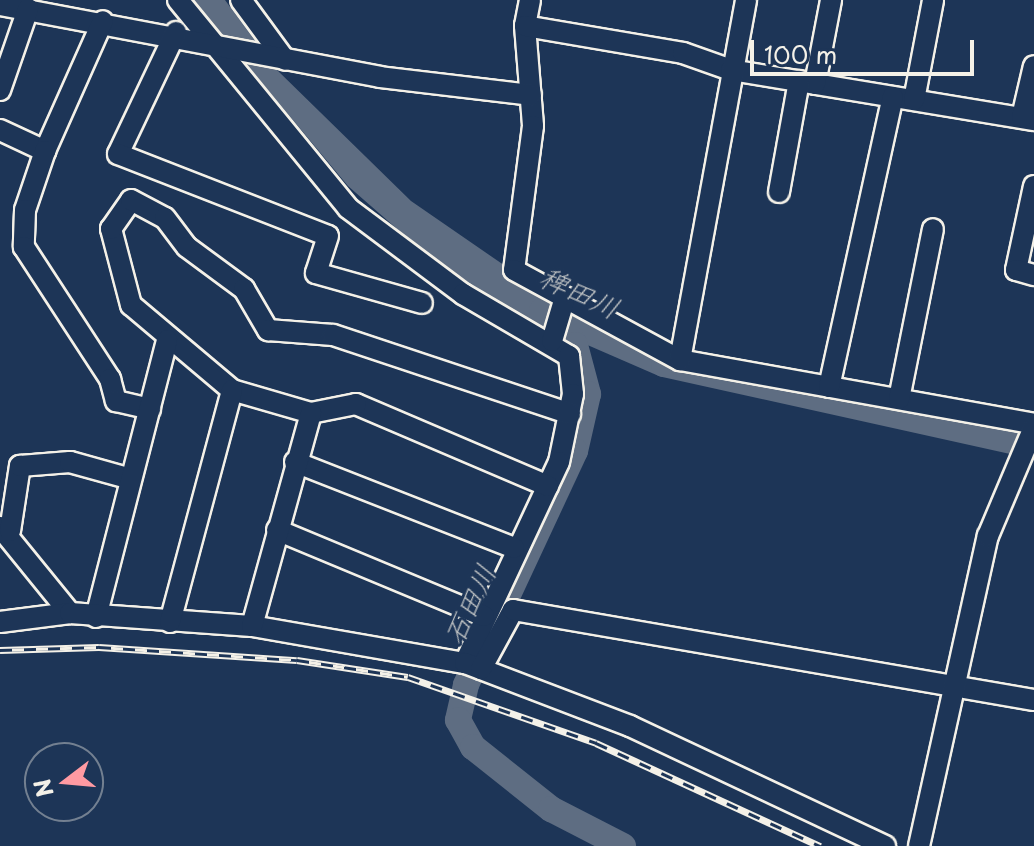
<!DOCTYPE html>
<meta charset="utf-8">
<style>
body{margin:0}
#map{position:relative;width:1034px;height:846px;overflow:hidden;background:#1d3557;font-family:"Playpen Sans","Klee One",sans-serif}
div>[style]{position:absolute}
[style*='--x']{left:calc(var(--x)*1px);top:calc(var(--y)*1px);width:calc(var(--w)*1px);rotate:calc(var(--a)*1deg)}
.water>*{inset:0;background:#5e6d82}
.river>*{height:26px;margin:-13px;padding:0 13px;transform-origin:13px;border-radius:13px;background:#5e6d82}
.roads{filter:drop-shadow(2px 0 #f4f1e8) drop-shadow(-2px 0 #f4f1e8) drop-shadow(0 2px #f4f1e8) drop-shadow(0 -2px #f4f1e8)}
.minor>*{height:20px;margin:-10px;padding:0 10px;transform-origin:10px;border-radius:10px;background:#1d3557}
.rail>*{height:7px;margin-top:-3.5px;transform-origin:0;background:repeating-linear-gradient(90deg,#1d3557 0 12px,#f4f1e8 0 24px);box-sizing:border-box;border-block:2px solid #f4f1e8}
span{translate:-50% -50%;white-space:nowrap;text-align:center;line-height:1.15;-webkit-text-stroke:6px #1d3557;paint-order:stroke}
.water-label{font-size:28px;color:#c0c3c4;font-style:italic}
.north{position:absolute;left:24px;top:742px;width:80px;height:80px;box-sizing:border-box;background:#1d3557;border:2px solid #738091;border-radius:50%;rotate:254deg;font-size:22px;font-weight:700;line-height:32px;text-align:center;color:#f4f1e8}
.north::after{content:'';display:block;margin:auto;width:28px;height:36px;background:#ff9aa2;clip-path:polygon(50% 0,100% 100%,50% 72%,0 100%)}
.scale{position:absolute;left:750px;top:40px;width:224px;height:36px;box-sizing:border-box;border:4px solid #f4f1e8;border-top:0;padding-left:10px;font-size:24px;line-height:28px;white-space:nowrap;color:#f4f1e8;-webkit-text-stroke:6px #1d3557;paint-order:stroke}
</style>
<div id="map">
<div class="water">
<div style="clip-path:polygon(193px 0,225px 0,275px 68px,411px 201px,569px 310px,570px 332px,562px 337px,521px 317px,427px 255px,348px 186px)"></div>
</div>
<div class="river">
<div style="--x:542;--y:311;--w:133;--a:23.5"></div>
<div style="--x:664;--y:364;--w:379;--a:12.5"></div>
<div style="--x:559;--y:321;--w:29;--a:56"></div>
<div style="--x:575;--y:345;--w:51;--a:75.1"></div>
<div style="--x:588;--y:394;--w:58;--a:102.8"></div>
<div style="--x:575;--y:451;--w:258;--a:115"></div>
<div style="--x:466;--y:685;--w:36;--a:103"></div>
<div style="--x:458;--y:720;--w:31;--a:61"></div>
<div style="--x:473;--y:747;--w:100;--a:38.5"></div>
<div style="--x:551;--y:809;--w:81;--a:27.2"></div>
</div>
<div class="roads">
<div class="minor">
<div style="--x:178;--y:0;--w:269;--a:50.7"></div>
<div style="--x:348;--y:208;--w:144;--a:36.8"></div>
<div style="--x:463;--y:294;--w:123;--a:30.3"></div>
<div style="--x:569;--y:356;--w:38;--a:84"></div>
<div style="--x:573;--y:394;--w:69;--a:101.6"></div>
<div style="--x:559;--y:462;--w:222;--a:115.1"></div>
<div style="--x:241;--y:0;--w:74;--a:53.7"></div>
<div style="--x:530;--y:0;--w:26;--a:101"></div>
<div style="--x:525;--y:26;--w:100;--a:85.4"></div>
<div style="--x:533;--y:126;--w:145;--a:97.5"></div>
<div style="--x:514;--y:270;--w:189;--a:28.5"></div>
<div style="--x:680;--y:360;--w:360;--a:10.2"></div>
<div style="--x:0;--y:5;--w:387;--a:10.7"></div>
<div style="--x:380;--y:77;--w:152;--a:6.8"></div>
<div style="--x:525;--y:26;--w:160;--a:9.7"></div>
<div style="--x:683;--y:53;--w:51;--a:19.5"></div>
<div style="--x:731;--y:70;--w:307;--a:9.4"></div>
<div style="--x:176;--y:32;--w:135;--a:115.4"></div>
<div style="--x:118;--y:154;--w:225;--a:21.3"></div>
<div style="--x:328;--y:236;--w:39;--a:108"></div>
<div style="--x:316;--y:273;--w:110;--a:15.8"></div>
<div style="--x:815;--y:84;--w:86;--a:-79.2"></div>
<div style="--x:0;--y:90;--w:86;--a:-70.9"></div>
<div style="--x:914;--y:100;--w:102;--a:-79.2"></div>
<div style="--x:1022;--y:117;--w:52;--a:-76.8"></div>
<div style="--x:0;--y:130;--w:50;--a:25"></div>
<div style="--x:45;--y:151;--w:142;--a:-66"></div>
<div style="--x:45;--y:151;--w:62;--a:108.7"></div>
<div style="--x:25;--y:210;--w:37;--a:92"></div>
<div style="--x:24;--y:247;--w:158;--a:56.9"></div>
<div style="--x:110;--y:379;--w:23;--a:75"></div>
<div style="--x:116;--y:401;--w:35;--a:13"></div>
<div style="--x:1034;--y:186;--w:86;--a:102.1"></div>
<div style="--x:1016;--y:270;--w:19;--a:16"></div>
<div style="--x:779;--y:192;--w:113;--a:-79.8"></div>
<div style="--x:552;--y:341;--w:46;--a:-73.5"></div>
<div style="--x:680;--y:360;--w:366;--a:-79.6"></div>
<div style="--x:829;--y:387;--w:297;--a:-77.6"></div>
<div style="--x:899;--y:399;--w:173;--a:-78.7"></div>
<div style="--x:295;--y:462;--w:235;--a:21.4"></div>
<div style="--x:548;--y:486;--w:209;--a:-156.9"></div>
<div style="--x:356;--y:404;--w:46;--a:168.7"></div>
<div style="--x:311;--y:413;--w:82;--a:-163.8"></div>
<div style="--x:232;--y:390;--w:132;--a:-139.9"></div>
<div style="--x:131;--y:305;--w:79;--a:-104.7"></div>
<div style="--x:111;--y:229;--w:35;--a:-55"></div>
<div style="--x:131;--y:200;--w:38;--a:28"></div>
<div style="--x:165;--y:218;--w:36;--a:53"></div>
<div style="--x:187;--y:247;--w:71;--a:36.4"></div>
<div style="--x:244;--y:289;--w:48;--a:59.7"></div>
<div style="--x:268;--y:330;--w:65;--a:4.4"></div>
<div style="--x:333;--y:335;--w:250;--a:18.4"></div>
<div style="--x:0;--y:527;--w:111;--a:50.9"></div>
<div style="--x:277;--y:530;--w:224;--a:22.6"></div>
<div style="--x:10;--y:531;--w:66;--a:-81.3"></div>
<div style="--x:20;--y:466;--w:50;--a:-4.6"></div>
<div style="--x:70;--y:462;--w:63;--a:15.6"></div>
<div style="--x:96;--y:617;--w:286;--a:-75.6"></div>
<div style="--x:0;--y:622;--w:71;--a:-7.3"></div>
<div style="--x:70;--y:613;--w:182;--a:4.1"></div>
<div style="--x:252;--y:626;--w:216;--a:9.9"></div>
<div style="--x:465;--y:663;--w:177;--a:20.9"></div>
<div style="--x:630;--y:726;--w:282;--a:25.2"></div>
<div style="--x:170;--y:622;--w:240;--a:-75"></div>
<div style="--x:252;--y:626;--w:221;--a:-74.5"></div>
<div style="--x:481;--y:669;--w:67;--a:-61.5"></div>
<div style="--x:513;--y:610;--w:529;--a:9.8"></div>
<div style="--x:919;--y:846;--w:318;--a:-77.5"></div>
<div style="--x:988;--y:536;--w:118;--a:-67.1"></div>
</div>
</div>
<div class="rail">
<div style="--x:0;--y:650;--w:99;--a:-1.7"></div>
<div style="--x:99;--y:647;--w:198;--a:3.8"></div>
<div style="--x:297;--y:660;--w:112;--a:8.7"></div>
<div style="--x:408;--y:677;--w:199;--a:19.3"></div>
<div style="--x:596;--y:743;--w:247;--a:24.7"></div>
</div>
<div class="water-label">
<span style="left:580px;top:292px;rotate:25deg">稗田川</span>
<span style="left:469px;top:604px;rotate:-65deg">石田川</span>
</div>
<div class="north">N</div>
<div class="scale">100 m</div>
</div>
